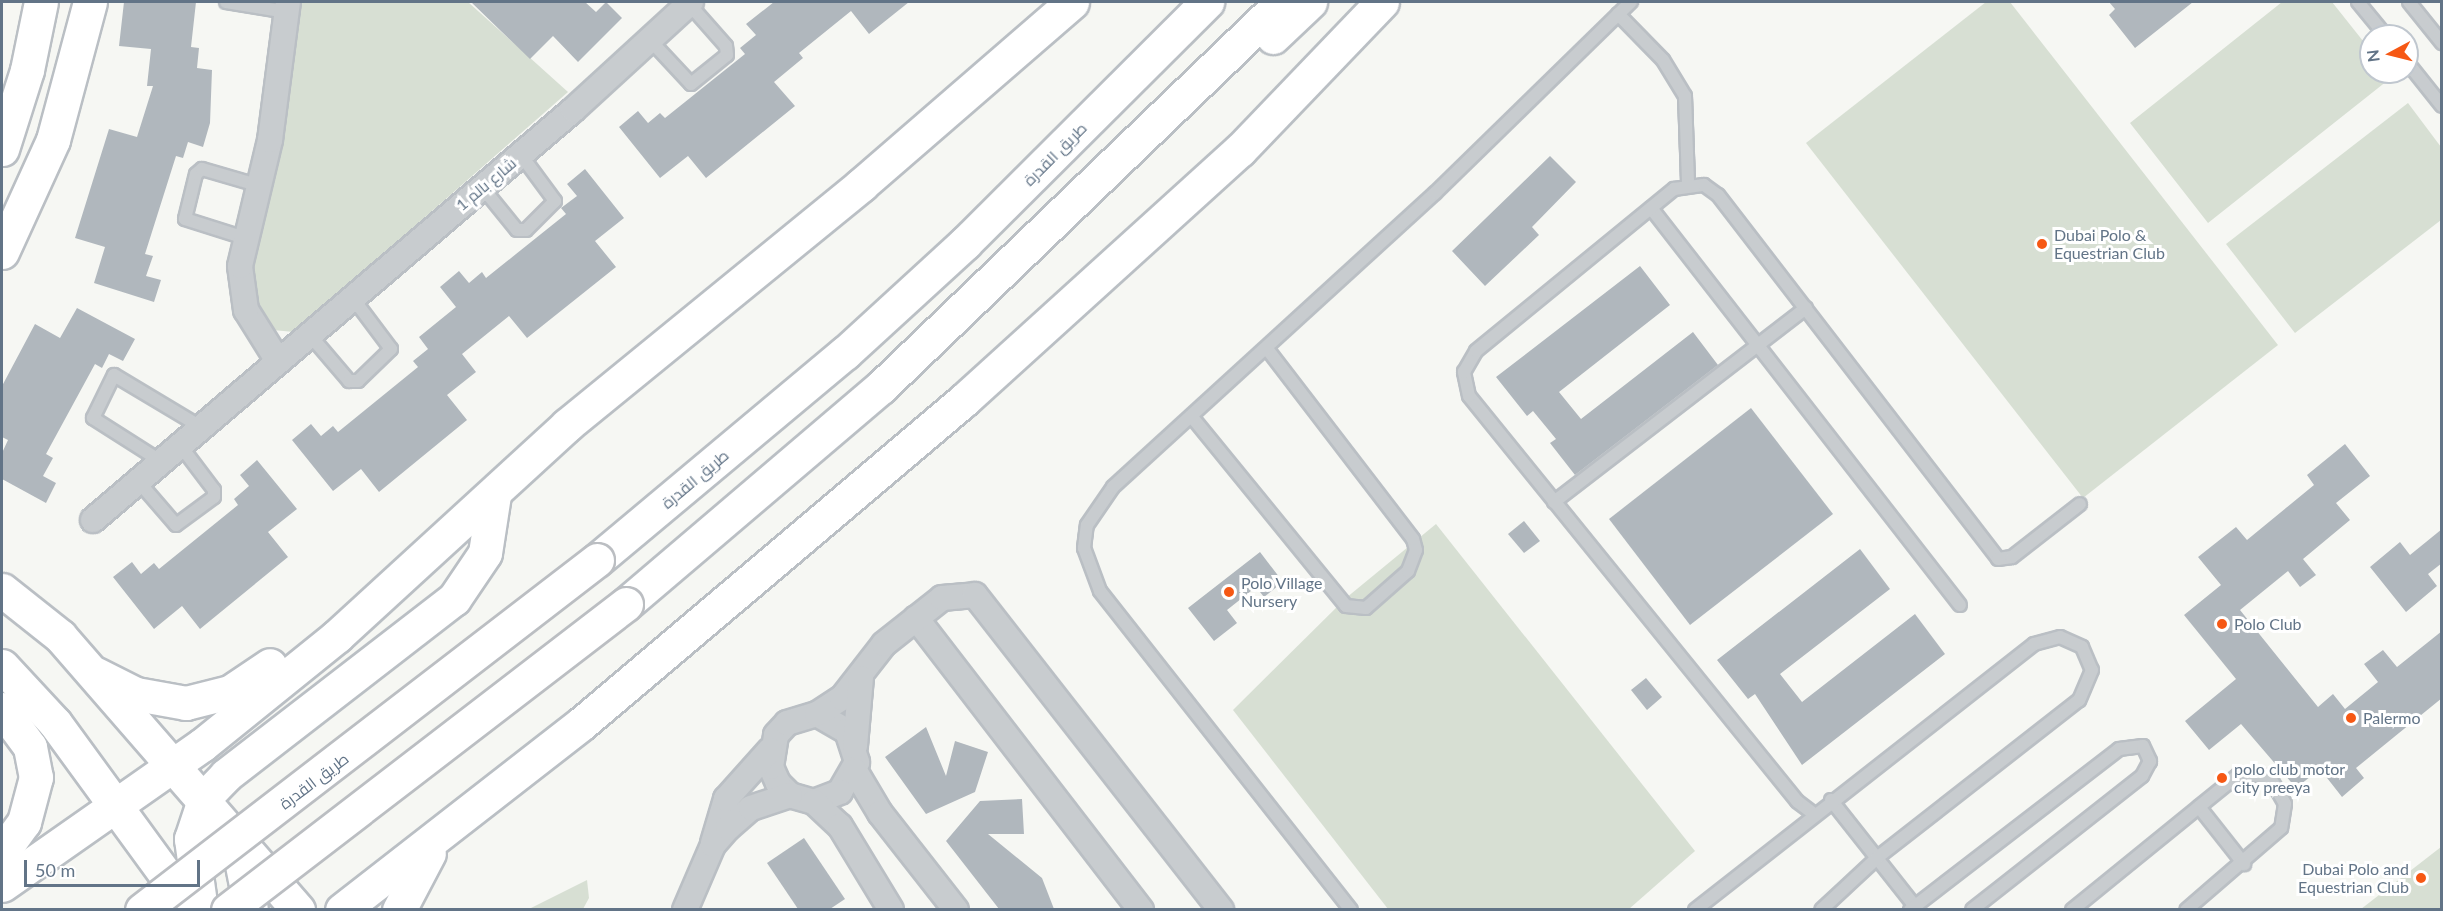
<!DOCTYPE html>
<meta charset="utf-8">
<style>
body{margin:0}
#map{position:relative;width:2443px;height:911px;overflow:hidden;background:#f6f7f3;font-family:Lato,Cairo,sans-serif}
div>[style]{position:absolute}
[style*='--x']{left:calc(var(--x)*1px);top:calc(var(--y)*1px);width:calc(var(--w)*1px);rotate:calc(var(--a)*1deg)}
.green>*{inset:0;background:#d7dfd3}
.building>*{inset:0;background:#b0b7bd}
.roads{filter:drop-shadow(2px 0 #babfc4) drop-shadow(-2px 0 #babfc4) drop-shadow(0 2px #babfc4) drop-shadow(0 -2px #babfc4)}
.lane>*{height:12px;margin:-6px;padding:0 6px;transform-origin:6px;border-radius:6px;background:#c8cccf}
.street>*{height:24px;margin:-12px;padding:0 12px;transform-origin:12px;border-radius:12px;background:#c8cccf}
.secondary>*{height:33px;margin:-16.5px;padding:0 16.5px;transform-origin:16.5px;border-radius:16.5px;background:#fff}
.primary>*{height:33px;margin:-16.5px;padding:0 16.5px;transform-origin:16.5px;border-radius:16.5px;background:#fff}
.bridges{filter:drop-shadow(2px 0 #bbbec2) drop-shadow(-2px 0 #bbbec2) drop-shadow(0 2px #bbbec2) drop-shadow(0 -2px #bbbec2)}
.primary-bridge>*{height:33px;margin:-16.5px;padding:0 16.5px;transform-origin:16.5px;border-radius:16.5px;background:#fff}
.dots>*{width:16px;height:16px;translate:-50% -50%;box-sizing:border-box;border:3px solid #fff;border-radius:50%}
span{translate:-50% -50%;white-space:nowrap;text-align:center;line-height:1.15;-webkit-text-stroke:6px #fff;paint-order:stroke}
.street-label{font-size:16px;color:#627487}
.poi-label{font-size:16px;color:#627487}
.left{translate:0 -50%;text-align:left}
.right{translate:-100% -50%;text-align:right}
.frame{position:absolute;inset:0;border:3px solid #627487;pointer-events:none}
.north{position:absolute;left:2359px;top:24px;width:60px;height:60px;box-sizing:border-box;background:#fff;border:2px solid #c0c7cf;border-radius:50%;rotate:263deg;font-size:16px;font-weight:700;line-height:24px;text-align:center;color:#627487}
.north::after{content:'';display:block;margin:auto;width:21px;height:27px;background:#f65814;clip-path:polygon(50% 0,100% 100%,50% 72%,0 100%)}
.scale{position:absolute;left:24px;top:860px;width:176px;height:27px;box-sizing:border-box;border:3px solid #627487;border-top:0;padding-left:8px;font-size:18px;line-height:21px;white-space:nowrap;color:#627487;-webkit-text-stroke:4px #fff;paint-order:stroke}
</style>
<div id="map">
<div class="green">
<div style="clip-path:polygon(297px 2px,468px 2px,568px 92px,294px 332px,262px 329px,247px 274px)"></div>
<div style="clip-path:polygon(1986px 2px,2010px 2px,2278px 345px,2083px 498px,1806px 143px)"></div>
<div style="clip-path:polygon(2282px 2px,2332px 2px,2371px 51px,2371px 72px,2392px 77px,2208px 223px,2130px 123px)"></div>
<div style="clip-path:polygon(2408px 103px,2441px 147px,2441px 220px,2295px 333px,2226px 244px)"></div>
<div style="clip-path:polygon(1436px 524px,1695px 851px,1629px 909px,1388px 909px,1233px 710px,1346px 598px)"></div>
<div style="clip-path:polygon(2441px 847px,2441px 909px,2361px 909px)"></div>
<div style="clip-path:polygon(587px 880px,589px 898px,583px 909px,529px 909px)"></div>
</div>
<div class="building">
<div style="clip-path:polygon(124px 2px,196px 2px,191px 47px,199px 48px,197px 68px,212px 70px,210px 123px,203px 147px,188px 142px,183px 158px,176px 156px,145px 254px,153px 256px,146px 276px,161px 280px,154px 302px,94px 283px,105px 247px,75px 238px,109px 129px,137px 137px,153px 86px,147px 86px,151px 49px,119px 46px)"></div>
<div style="clip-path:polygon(471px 2px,585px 2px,596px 12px,606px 2px,622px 18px,578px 62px,553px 36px,530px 59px)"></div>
<div style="clip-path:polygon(774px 2px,909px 2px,869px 34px,851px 11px,799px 53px,803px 58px,774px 82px,795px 106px,706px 178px,688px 156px,660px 178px,619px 127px,638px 111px,648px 123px,660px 113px,665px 118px,745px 54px,740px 48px,756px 35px,746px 24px)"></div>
<div style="clip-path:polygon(2109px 2px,2193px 2px,2135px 48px,2109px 15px,2115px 9px)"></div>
<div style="clip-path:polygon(1550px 156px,1576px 182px,1532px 227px,1539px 235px,1485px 286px,1452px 251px)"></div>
<div style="clip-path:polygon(585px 169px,624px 218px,595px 241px,616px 267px,527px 338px,509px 316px,462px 354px,476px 372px,447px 395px,467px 420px,379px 492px,361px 469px,333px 491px,292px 440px,311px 424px,321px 436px,333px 426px,338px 432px,418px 367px,413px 361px,428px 349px,419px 337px,456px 307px,440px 287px,459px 271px,469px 283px,482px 272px,486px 278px,566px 214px,561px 208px,577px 196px,567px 184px)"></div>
<div style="clip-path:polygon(1640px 266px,1670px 305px,1559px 392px,1581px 419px,1693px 332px,1718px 365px,1575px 475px,1550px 443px,1556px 439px,1533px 411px,1527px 416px,1496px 377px)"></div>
<div style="clip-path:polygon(77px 308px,135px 339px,123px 361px,109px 354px,102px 368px,95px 364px,46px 454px,53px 458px,43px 476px,56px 483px,46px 503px,2px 479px,2px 453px,8px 440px,2px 437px,2px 386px,35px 324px,60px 338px)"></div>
<div style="clip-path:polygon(1751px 408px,1833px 514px,1690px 625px,1609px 519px)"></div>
<div style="clip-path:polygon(2345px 444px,2370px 476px,2336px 503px,2350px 520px,2303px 559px,2316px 575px,2300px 587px,2288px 571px,2240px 610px,2318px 707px,2333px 694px,2345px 709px,2378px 682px,2364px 664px,2383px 650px,2397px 667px,2442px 631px,2442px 698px,2356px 768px,2364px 778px,2342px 797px,2320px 769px,2296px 788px,2241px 724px,2209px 750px,2185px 721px,2236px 679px,2184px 615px,2221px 585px,2198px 557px,2236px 527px,2247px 540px,2314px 485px,2307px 475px)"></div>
<div style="clip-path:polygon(257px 460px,297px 509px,268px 532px,288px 557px,200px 629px,182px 606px,154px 629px,113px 577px,132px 562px,141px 574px,154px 563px,159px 569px,238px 505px,234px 499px,249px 486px,240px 475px)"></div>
<div style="clip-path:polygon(1524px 521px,1540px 541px,1524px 553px,1508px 534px)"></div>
<div style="clip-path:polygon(2442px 529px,2442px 563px,2428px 574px,2437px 586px,2406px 612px,2370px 567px,2400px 542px,2410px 555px)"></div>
<div style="clip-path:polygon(1860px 549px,1890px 589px,1780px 674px,1802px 702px,1915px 614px,1945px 654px,1802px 765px,1755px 694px,1748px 699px,1717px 660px)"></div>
<div style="clip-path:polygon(1260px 552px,1283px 582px,1264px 597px,1256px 587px,1227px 610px,1237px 623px,1214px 641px,1188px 608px)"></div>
<div style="clip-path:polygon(1646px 678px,1662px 697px,1647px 710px,1631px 690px)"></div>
<div style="clip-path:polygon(926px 727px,946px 776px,955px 741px,988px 752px,975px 792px,926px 814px,885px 757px)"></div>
<div style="clip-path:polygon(1022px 799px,1024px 834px,988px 834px,1042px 878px,1054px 909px,999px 909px,946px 841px,980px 801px)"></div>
<div style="clip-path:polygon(804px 838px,845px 899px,830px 909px,798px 909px,767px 863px)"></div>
</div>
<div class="roads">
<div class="lane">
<div style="--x:226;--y:2;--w:62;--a:9.3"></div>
<div style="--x:2358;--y:2;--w:44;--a:50.5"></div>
<div style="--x:2409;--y:2;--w:53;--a:51.2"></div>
<div style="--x:1618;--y:14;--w:64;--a:45.6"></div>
<div style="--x:1663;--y:60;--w:42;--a:58.6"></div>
<div style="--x:1685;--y:96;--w:87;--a:88"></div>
<div style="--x:650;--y:40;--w:60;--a:47"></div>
<div style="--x:691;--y:84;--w:46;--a:-38.9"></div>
<div style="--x:727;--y:55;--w:9;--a:-96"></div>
<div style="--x:726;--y:46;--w:56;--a:-131.4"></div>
<div style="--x:2407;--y:62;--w:56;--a:51.5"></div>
<div style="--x:482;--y:187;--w:55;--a:50.9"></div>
<div style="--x:517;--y:230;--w:9;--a:0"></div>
<div style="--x:526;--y:230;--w:41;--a:-45"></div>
<div style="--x:555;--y:201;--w:57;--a:-126.5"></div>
<div style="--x:1651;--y:208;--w:503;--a:52.11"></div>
<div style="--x:245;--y:238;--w:63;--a:-162.4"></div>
<div style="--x:185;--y:219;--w:46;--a:-76.3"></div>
<div style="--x:196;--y:174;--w:8;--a:-40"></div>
<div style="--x:202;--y:169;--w:60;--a:16.3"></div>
<div style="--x:309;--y:334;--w:62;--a:49.6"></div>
<div style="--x:349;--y:381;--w:9;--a:0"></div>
<div style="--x:358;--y:381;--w:46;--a:-44.1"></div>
<div style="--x:391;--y:349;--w:65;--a:-126.9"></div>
<div style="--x:1192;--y:417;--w:244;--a:50.8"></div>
<div style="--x:1346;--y:606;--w:20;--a:6"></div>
<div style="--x:1366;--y:608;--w:56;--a:-41.4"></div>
<div style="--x:1408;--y:571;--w:22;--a:-69"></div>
<div style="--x:1416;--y:550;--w:11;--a:-105"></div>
<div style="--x:1413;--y:539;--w:240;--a:-127.5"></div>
<div style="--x:162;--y:462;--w:82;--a:-147.5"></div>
<div style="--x:93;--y:418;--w:48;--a:-64"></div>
<div style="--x:114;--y:375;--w:101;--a:30.9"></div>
<div style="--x:138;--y:481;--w:58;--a:49.2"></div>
<div style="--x:176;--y:525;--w:47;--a:-36.4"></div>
<div style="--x:214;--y:497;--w:7;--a:-90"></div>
<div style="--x:214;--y:490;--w:56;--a:-127.1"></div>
<div style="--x:1554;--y:502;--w:318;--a:-37.6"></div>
<div style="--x:1831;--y:800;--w:140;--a:51.7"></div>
<div style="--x:2199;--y:807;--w:73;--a:51.7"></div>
<div style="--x:1814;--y:814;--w:21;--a:-143"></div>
<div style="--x:1797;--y:801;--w:521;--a:-129"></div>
<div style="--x:1469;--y:396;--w:25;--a:-102"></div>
<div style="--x:1464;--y:372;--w:24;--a:-60"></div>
<div style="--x:1476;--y:351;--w:256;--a:-39.3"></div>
<div style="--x:1674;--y:189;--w:30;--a:-8"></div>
<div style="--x:1704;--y:185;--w:17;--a:36"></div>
<div style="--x:1718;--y:195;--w:459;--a:52.4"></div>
<div style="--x:1998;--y:559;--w:14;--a:-8"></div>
<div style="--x:2012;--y:557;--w:86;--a:-37.9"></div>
<div style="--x:1351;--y:910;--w:406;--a:-128.2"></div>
<div style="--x:1100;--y:591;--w:46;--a:-110.4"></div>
<div style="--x:1084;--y:548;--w:23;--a:-83"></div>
<div style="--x:1087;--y:525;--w:46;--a:-55.6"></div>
<div style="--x:1113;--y:487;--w:436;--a:-42.4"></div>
<div style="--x:1435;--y:193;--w:274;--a:-44.3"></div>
<div style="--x:1695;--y:910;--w:431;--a:-38.1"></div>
<div style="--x:2034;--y:644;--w:27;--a:-15"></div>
<div style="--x:2060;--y:637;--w:24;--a:24"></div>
<div style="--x:2082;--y:647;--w:25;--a:67"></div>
<div style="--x:2092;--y:670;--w:33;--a:113"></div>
<div style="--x:2079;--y:700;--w:256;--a:142"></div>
<div style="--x:1877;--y:858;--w:76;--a:137.1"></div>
<div style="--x:1910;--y:910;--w:264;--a:-37.6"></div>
<div style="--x:2119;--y:749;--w:24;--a:-7"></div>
<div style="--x:2143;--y:746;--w:17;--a:65"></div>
<div style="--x:2150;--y:761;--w:17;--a:118"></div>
<div style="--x:2142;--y:776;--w:216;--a:141.8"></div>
<div style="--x:2072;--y:910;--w:214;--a:-39.1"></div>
<div style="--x:2238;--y:775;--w:31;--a:2"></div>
<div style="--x:2269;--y:776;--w:32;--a:60"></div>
<div style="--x:2285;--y:804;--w:24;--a:99"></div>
<div style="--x:2281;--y:828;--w:125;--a:139.2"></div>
</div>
<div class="street">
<div style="--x:278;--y:361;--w:60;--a:-122.1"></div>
<div style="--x:246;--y:310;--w:44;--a:-97.8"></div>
<div style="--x:240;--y:266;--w:130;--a:-76.6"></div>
<div style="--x:270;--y:140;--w:139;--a:-82.6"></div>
<div style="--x:93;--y:520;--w:631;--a:-40.5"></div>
<div style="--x:573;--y:110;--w:160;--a:-42.5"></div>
<div style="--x:916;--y:618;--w:369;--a:52.4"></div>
<div style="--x:817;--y:714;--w:34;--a:30"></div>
<div style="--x:847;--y:731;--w:33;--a:72"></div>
<div style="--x:857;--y:762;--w:34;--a:120"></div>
<div style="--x:840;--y:792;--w:28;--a:159"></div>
<div style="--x:814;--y:802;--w:25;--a:-164"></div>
<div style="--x:790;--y:795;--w:17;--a:-135"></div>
<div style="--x:778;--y:783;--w:17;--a:-114"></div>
<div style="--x:771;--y:767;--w:32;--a:-81"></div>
<div style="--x:776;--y:735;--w:16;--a:-47"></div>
<div style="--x:787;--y:723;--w:31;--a:-17"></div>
<div style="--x:817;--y:714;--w:30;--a:-33"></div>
<div style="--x:842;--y:698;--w:68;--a:-52.1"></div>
<div style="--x:884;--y:644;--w:74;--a:-38.4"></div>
<div style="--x:942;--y:598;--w:33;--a:-5"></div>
<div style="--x:975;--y:595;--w:400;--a:52"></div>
<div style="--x:855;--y:746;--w:68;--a:-85"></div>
<div style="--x:855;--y:771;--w:49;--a:59.2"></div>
<div style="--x:880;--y:813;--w:123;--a:51.9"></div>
<div style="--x:814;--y:802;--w:35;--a:43"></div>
<div style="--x:840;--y:826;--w:98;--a:58.7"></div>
<div style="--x:713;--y:843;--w:46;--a:-73.5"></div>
<div style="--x:726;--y:799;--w:66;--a:-48.1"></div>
<div style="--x:685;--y:910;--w:71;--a:-66.7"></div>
<div style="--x:713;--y:845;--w:23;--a:-49"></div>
<div style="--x:728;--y:828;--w:30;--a:-41"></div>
<div style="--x:751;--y:808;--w:41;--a:-18.4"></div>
</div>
<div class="secondary">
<div style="--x:2;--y:149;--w:83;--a:-72.4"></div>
<div style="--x:27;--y:70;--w:69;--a:-78.4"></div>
<div style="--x:2;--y:252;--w:123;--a:-65.5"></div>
<div style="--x:53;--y:140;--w:143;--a:-75"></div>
<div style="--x:2;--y:590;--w:74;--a:38.4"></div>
<div style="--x:60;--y:636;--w:363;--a:49"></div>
<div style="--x:2;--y:666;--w:78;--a:47.1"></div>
<div style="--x:55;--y:723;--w:229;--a:53.9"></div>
</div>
<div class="primary">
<div style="--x:1273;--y:37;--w:51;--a:-43.4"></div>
<div style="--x:597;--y:560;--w:323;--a:-39.9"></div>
<div style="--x:845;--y:353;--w:163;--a:-42.5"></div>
<div style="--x:965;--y:243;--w:342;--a:-44.9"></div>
<div style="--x:626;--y:604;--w:335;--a:-40.4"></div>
<div style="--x:881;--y:387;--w:556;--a:-43.83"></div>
<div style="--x:96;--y:674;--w:45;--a:26.6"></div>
<div style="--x:136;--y:694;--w:51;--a:10.2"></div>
<div style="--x:186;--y:703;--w:45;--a:-14"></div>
<div style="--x:230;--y:692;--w:48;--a:-34"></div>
<div style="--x:2;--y:709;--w:47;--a:53.6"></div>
<div style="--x:30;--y:747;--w:31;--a:79"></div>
<div style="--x:36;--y:777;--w:47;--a:104.9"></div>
<div style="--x:24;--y:822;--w:37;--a:126"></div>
<div style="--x:236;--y:835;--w:76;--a:78.7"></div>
<div style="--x:2;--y:885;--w:244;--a:-35"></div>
<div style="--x:202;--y:745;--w:174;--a:-38.9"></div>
<div style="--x:337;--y:636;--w:312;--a:-42.5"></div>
<div style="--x:567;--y:425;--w:380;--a:-39.2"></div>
<div style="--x:861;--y:185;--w:279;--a:-40.9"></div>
<div style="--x:201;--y:910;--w:72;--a:-98"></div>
<div style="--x:191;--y:839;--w:44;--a:-71.6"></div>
<div style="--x:205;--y:797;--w:30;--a:-46"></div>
<div style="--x:226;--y:775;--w:288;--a:-37.7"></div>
<div style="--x:454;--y:599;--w:55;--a:-56"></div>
<div style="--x:485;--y:553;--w:59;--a:-81.2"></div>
<div style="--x:342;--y:910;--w:303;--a:-37.9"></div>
<div style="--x:581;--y:724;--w:502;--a:-40.23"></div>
<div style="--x:964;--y:400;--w:372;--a:-42.2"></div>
<div style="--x:1240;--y:150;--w:205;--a:-46.2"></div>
<div style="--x:399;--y:910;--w:64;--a:-62.2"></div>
</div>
</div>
<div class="bridges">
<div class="primary-bridge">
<div style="--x:142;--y:910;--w:574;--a:-37.57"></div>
<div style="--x:228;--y:910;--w:502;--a:-37.55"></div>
</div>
</div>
<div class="dots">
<div style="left:2042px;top:244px;background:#f65814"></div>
<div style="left:1229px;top:592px;background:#f65814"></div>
<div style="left:2222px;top:624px;background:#f65814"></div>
<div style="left:2351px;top:718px;background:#f65814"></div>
<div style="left:2222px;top:778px;background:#f65814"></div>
<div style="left:2421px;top:878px;background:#f65814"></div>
</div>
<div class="street-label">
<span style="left:1055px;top:154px;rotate:-45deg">طريق القدرة</span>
<span style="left:486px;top:184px;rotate:-40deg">شارع بالم 1</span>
<span style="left:695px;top:479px;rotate:-40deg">طريق القدرة</span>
<span style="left:314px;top:781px;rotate:-37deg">طريق القدرة</span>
</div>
<div class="poi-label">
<span class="left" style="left:2054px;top:244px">Dubai Polo &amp;<br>Equestrian Club</span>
<span class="left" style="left:1241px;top:592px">Polo Village<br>Nursery</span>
<span class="left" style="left:2234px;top:624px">Polo Club</span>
<span class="left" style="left:2363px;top:718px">Palermo</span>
<span class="left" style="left:2234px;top:778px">polo club motor<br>city preeya</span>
<span class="right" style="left:2409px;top:878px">Dubai Polo and<br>Equestrian Club</span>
</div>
<div class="frame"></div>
<div class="north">N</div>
<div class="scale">50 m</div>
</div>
